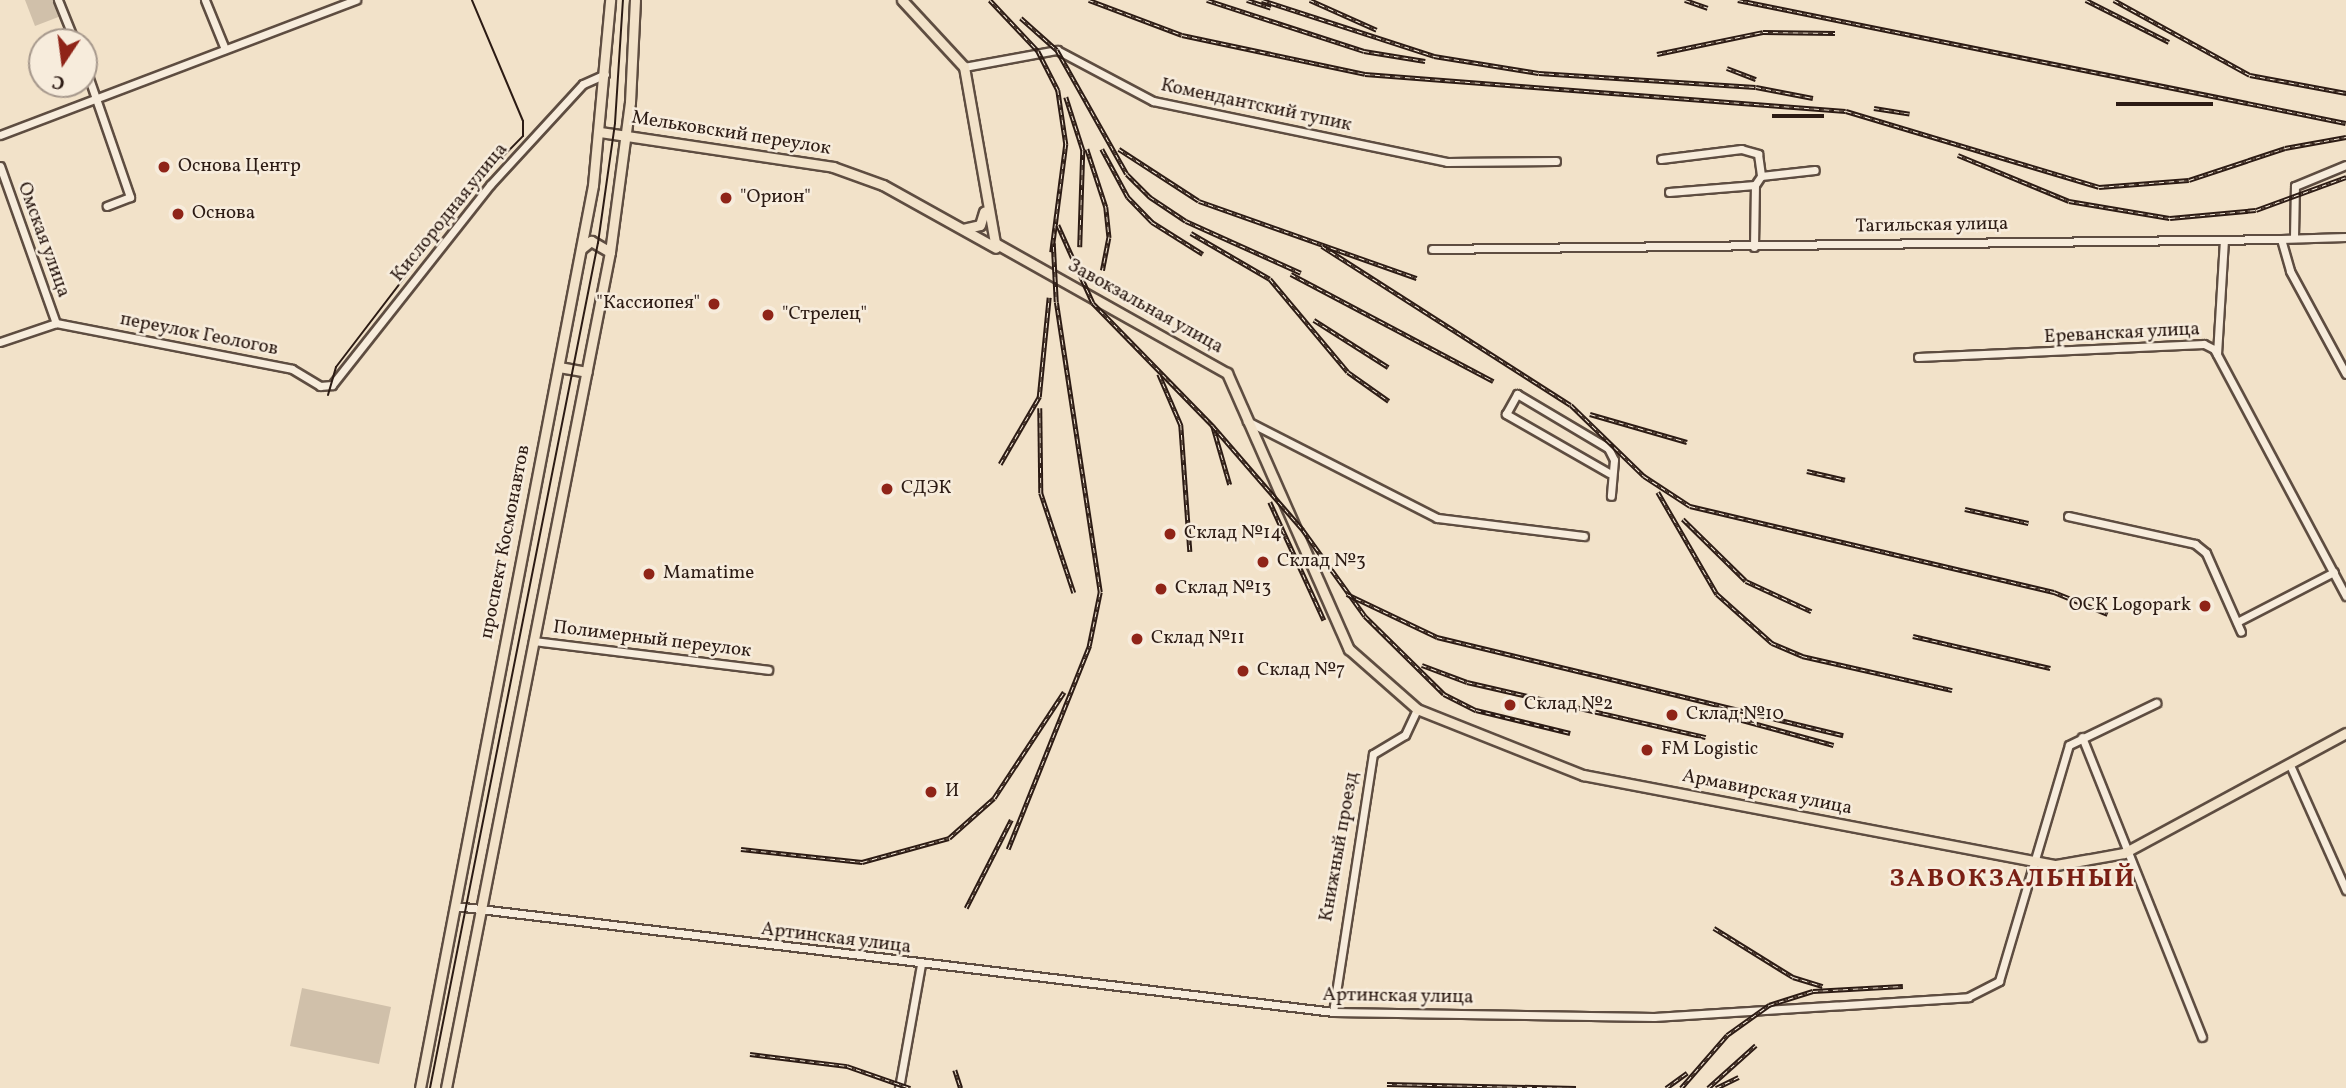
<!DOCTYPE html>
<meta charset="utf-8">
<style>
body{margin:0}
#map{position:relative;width:2346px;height:1088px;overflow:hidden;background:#f2e2c9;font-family:Vollkorn,serif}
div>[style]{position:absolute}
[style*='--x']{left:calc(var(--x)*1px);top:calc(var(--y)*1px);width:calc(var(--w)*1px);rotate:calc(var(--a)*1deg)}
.green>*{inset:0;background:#d0c0aa}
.roads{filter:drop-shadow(2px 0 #5e4d41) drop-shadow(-2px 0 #5e4d41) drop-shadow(0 2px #5e4d41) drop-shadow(0 -2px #5e4d41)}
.minor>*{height:7px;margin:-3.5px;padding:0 3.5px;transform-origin:3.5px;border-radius:3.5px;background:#f7ecdc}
.major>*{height:9px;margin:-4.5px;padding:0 4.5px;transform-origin:4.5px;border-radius:4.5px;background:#f2e2c9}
.tram>*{height:2px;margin:-1px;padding:0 1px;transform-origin:1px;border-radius:1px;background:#2c1b14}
.rail>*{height:4.5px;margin-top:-2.25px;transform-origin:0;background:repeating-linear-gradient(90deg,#f7ecdc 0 5px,#2c1b14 0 10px);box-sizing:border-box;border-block:2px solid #2c1b14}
.dots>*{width:19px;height:19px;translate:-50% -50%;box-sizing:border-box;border:4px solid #f7ecdc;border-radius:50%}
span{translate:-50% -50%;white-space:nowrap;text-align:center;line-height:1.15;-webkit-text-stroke:5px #f7ecdc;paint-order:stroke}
.street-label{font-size:19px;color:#2c1b14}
.poi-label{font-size:19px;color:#2c1b14}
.left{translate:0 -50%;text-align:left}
.right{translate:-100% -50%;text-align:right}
.district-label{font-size:26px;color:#7a1f14;font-weight:700;letter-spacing:2px}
.north{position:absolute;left:28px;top:28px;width:70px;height:70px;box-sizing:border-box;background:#f7ecdc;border:2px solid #a6988c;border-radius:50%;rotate:193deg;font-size:19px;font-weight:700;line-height:28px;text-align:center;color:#2c1b14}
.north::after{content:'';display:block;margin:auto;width:24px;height:32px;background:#8f2418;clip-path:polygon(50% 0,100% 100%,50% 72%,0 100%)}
</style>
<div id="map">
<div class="green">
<div style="clip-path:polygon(25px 0,55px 0,61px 16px,35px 26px)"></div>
<div style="clip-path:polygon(302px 988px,391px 1007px,379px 1064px,290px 1046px)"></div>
</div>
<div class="roads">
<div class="minor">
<div style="--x:58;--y:0;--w:45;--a:68"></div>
<div style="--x:205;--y:0;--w:53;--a:67.8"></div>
<div style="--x:84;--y:64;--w:141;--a:70.9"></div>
<div style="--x:130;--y:197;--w:25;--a:159"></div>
<div style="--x:964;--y:67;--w:95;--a:-10.4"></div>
<div style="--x:1057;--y:50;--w:109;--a:28"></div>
<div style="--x:1153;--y:101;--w:300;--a:11.7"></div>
<div style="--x:1447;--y:162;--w:109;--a:-0.5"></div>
<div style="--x:0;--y:135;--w:381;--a:-20.8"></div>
<div style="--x:1661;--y:159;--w:81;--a:-7.1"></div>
<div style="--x:1741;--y:149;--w:18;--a:16"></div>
<div style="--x:1758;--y:154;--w:22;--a:82"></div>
<div style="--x:0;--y:166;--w:167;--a:70.4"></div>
<div style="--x:1669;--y:192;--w:86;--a:-4.7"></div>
<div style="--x:1755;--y:185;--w:11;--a:-56"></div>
<div style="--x:1761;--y:176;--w:54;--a:-6.3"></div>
<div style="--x:2294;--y:237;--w:51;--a:-88.9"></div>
<div style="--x:2295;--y:186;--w:55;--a:-22.4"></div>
<div style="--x:2281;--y:239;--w:65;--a:-1.8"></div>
<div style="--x:1754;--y:247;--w:62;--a:-89.1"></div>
<div style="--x:1432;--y:249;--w:849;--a:-0.67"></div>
<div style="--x:2281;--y:239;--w:33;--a:74"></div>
<div style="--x:2290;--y:271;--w:117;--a:61.5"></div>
<div style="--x:0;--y:342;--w:59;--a:-18.7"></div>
<div style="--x:56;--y:323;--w:240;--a:11"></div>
<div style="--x:292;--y:369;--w:33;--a:31"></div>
<div style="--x:320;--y:386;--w:12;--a:-5"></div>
<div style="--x:332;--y:385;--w:255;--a:-51.7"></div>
<div style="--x:490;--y:185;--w:137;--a:-47.4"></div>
<div style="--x:583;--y:84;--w:24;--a:-24"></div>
<div style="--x:2217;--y:354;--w:114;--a:-86.5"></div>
<div style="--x:1918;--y:357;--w:286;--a:-2.6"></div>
<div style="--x:2204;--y:344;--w:11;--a:27"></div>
<div style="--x:2214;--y:349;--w:280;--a:61.9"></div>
<div style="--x:1247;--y:421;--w:213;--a:27"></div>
<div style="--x:1437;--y:518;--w:148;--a:7"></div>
<div style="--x:1609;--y:473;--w:119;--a:-150.2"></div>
<div style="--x:1506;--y:414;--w:23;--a:-61"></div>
<div style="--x:1517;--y:394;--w:106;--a:30.7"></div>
<div style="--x:1608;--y:448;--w:13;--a:63"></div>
<div style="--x:1614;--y:460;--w:36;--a:95"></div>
<div style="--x:2068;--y:516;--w:130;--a:12.4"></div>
<div style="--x:2195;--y:544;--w:14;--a:39"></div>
<div style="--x:2206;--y:553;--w:86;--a:66.1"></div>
<div style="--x:2237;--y:622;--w:109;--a:-27.3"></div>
<div style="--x:533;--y:641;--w:237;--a:7"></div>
<div style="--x:2082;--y:737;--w:323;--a:68.2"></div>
<div style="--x:2290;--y:765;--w:137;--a:65.9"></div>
<div style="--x:455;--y:906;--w:884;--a:6.88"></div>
<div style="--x:1333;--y:1012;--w:321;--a:0.9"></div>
<div style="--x:1654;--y:1017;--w:315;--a:-3.6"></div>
<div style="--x:1968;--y:997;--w:35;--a:-27"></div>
<div style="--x:1999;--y:981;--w:246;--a:-73.5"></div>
<div style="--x:2069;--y:745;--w:97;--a:-25.8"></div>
<div style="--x:1333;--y:1012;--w:261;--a:-81.2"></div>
<div style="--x:1373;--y:754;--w:37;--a:-31"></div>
<div style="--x:1405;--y:735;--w:29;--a:-65"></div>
<div style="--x:899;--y:1088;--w:125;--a:-79.9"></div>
</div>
<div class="major">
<div style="--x:902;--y:0;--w:91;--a:47.2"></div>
<div style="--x:964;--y:67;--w:179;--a:80"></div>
<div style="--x:995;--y:243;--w:266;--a:29.3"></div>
<div style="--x:1227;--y:373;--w:302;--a:66.2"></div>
<div style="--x:1349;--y:649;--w:91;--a:41.4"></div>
<div style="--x:1417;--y:709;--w:179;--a:21.7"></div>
<div style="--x:1583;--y:775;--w:481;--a:10.8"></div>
<div style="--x:2056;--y:865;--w:69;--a:-10"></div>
<div style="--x:2124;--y:853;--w:252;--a:-28.4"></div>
<div style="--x:600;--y:132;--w:236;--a:8.5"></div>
<div style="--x:833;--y:167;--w:53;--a:19.8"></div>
<div style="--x:883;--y:185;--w:129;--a:29.1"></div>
<div style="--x:963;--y:229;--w:17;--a:-13"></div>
<div style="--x:980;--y:225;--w:14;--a:-73"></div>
<div style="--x:581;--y:249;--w:13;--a:-39"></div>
<div style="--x:591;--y:241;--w:22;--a:30"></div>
<div style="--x:559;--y:367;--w:28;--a:10"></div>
<div style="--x:420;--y:1088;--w:919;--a:-79.15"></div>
<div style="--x:593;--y:185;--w:186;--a:-84.7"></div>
<div style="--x:446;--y:1088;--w:852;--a:-78.9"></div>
<div style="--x:610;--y:252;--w:151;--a:-82.4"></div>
<div style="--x:630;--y:102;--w:102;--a:-87.2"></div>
</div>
</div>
<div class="tram">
<div style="--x:328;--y:395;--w:29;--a:-74"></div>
<div style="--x:336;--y:367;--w:230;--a:-52.6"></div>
<div style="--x:476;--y:184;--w:67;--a:-45.6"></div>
<div style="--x:523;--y:136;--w:15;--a:-90"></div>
<div style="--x:523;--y:121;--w:131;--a:-112.9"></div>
<div style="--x:430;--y:1088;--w:862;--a:-78.76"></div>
<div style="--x:598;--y:243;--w:121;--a:-81.9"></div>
<div style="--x:615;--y:123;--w:123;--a:-86.3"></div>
</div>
<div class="rail">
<div style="--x:990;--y:0;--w:70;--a:46.7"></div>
<div style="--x:1038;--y:51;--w:44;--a:62.9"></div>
<div style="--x:1058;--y:90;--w:55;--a:81.6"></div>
<div style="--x:1066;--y:144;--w:109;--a:97.4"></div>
<div style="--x:1089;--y:0;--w:99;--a:20.6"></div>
<div style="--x:1182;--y:35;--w:187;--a:12"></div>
<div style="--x:1365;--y:74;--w:482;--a:4.4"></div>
<div style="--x:1846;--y:111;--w:264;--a:16.7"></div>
<div style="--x:2099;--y:187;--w:90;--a:-4.4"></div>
<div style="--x:2189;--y:180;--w:101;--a:-18.4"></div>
<div style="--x:2285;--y:148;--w:62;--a:-10.2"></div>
<div style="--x:1207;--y:0;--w:165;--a:18"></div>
<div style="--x:1364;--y:51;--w:62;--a:9.3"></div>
<div style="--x:1247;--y:0;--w:25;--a:18"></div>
<div style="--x:1262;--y:0;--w:181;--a:18"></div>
<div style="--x:1434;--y:56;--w:106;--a:9.2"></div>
<div style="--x:1539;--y:73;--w:217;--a:3.7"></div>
<div style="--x:1756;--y:87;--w:58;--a:10.9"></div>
<div style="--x:1310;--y:0;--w:73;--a:24.1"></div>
<div style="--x:1685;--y:0;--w:24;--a:19"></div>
<div style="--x:1738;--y:0;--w:620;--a:11.44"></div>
<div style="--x:2086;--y:0;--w:93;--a:26.8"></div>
<div style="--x:2114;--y:0;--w:155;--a:28.9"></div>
<div style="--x:2250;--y:75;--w:98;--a:10.6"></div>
<div style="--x:1021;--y:18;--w:48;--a:41.6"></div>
<div style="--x:1057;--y:50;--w:142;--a:60.6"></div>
<div style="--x:1127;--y:174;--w:33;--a:45"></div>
<div style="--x:1150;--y:197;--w:43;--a:33.7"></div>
<div style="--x:1186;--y:221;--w:126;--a:24.3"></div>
<div style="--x:1657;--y:54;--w:108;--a:-11.7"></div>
<div style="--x:1763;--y:32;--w:72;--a:0.8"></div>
<div style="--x:1727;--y:68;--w:31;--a:21"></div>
<div style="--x:1066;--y:97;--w:56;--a:72.2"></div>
<div style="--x:1083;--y:150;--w:97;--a:91.8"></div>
<div style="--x:2116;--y:104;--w:97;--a:0"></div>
<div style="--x:1874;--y:108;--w:36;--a:9"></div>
<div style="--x:1772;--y:116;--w:52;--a:0"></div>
<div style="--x:1087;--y:149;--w:61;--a:71.9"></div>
<div style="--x:1106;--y:207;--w:31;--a:84"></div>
<div style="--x:1109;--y:238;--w:33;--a:101"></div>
<div style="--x:1102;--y:149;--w:55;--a:61.6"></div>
<div style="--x:1128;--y:197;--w:35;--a:46"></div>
<div style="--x:1152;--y:222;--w:60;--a:32.1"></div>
<div style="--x:1119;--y:149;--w:95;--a:33"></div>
<div style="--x:1199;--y:201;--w:231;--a:19.5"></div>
<div style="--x:1958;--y:155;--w:120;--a:22.5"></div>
<div style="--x:2069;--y:201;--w:102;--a:9.6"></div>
<div style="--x:2170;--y:218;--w:86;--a:-5.3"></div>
<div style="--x:2256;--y:210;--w:96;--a:-20.1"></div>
<div style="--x:1058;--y:225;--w:85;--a:65.8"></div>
<div style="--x:1093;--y:303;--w:172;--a:45.7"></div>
<div style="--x:1213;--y:426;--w:61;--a:73.9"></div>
<div style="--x:1191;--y:233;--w:91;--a:30.2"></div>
<div style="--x:1270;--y:279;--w:121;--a:50"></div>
<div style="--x:1348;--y:372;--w:50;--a:35.3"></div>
<div style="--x:1322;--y:246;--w:295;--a:32.6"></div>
<div style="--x:1571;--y:405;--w:102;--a:44.2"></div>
<div style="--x:1644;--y:476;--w:55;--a:33.1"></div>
<div style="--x:1690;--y:506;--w:374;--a:13.3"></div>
<div style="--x:2054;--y:592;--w:58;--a:22.2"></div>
<div style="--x:1291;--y:274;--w:229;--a:27.9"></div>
<div style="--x:1314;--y:320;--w:88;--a:32.4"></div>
<div style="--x:1159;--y:374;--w:56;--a:66.7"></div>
<div style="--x:1181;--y:425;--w:127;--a:85.9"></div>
<div style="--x:1040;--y:408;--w:85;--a:89.3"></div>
<div style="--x:1041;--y:493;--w:105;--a:71.7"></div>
<div style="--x:1590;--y:414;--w:101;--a:16.1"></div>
<div style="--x:1213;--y:426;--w:138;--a:49.1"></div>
<div style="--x:1303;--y:530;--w:106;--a:54.2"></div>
<div style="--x:1365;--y:616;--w:111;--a:44.6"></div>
<div style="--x:1444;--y:694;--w:36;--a:27"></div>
<div style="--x:1476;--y:710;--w:97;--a:13.7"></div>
<div style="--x:1000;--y:464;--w:78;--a:-59.8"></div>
<div style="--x:1039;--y:397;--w:100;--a:-84.3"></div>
<div style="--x:1807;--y:471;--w:39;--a:13"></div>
<div style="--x:1658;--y:492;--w:118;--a:60"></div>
<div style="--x:1717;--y:594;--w:74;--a:41.7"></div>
<div style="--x:1772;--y:643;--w:33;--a:23"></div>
<div style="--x:1802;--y:656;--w:154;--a:12.8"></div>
<div style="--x:1270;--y:502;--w:130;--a:65.4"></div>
<div style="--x:1965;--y:509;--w:65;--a:12.5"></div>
<div style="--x:1683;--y:519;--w:88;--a:44.5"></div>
<div style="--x:1746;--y:581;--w:72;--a:24.8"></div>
<div style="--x:1347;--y:594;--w:100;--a:25.5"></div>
<div style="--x:1437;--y:637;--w:418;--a:13.6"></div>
<div style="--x:1913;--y:636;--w:141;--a:13.1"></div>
<div style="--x:1422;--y:665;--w:48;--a:20.7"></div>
<div style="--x:1467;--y:682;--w:245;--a:13"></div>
<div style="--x:1713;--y:712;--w:125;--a:15.3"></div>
<div style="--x:741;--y:849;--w:122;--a:6.1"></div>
<div style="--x:862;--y:862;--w:90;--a:-15.4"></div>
<div style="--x:949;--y:838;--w:60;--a:-41.6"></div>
<div style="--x:994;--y:798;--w:127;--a:-56.6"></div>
<div style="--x:1008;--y:849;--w:219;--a:-68.2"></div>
<div style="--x:1089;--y:646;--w:55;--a:-78.5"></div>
<div style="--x:1100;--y:592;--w:293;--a:-98.6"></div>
<div style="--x:1056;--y:302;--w:59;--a:-92.9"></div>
<div style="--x:966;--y:908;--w:99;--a:-62.9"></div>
<div style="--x:1714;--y:928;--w:93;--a:31.8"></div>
<div style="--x:1793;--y:977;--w:31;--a:17"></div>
<div style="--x:750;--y:1054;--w:98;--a:7.1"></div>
<div style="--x:847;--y:1066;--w:67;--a:19.2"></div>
<div style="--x:955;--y:1070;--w:19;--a:72"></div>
<div style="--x:1387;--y:1084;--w:189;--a:1.2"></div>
<div style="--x:1666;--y:1088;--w:26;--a:-36"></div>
<div style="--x:1681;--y:1088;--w:70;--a:-49"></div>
<div style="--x:1727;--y:1035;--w:52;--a:-35.5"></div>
<div style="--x:1769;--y:1005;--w:46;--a:-17.7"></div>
<div style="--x:1813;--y:991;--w:90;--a:-3.2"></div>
<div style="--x:1708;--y:1088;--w:64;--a:-41.9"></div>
<div style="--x:1716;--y:1088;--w:25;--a:-26"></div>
</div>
<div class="dots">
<div style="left:164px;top:167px;background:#8f2418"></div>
<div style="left:726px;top:198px;background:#8f2418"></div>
<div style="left:178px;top:214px;background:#8f2418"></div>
<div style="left:714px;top:304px;background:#8f2418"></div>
<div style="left:768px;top:315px;background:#8f2418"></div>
<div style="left:887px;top:489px;background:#8f2418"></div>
<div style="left:1170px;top:534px;background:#8f2418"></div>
<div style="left:1263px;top:562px;background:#8f2418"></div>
<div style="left:649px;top:574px;background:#8f2418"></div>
<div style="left:1161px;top:589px;background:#8f2418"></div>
<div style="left:2205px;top:606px;background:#8f2418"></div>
<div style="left:1137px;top:639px;background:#8f2418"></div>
<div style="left:1243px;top:671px;background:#8f2418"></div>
<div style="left:1510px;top:705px;background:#8f2418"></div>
<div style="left:1672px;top:715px;background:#8f2418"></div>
<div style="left:1647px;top:750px;background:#8f2418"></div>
<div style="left:931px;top:792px;background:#8f2418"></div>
</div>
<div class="street-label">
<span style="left:1256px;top:106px;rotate:12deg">Комендантский тупик</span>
<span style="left:731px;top:134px;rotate:9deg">Мельковский переулок</span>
<span style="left:450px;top:213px;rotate:-51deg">Кислородная улица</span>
<span style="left:1932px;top:226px;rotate:-1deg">Тагильская улица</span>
<span style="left:43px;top:240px;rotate:70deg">Омская улица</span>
<span style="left:1145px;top:307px;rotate:29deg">Завокзальная улица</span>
<span style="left:2122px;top:334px;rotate:-3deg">Ереванская улица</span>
<span style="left:199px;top:335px;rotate:11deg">переулок Геологов</span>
<span style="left:506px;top:542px;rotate:-79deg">проспект Космонавтов</span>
<span style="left:652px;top:640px;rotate:7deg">Полимерный переулок</span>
<span style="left:1767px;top:793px;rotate:11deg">Армавирская улица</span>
<span style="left:1340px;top:847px;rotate:-80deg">Книжный проезд</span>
<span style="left:836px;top:939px;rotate:7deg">Артинская улица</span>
<span style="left:1398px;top:997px;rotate:1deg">Артинская улица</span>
</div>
<div class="poi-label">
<span class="left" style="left:178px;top:167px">Основа Центр</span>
<span class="left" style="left:740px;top:198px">"Орион"</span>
<span class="left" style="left:192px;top:214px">Основа</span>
<span class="right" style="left:700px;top:304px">"Кассиопея"</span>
<span class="left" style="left:782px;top:315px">"Стрелец"</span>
<span class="left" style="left:901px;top:489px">СДЭК</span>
<span class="left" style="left:1184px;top:534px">Склад №14</span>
<span class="left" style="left:1277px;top:562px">Склад №3</span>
<span class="left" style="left:663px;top:574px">Mamatime</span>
<span class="left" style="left:1175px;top:589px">Склад №13</span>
<span class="right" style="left:2191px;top:606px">ОСК Logopark</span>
<span class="left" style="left:1151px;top:639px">Склад №11</span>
<span class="left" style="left:1257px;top:671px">Склад №7</span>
<span class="left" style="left:1524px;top:705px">Склад №2</span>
<span class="left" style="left:1686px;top:715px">Склад №10</span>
<span class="left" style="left:1661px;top:750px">FM Logistic</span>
<span class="left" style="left:945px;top:792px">И</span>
</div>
<div class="district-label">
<span style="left:2013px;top:880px">ЗАВОКЗАЛЬНЫЙ</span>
</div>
<div class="north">С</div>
</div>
